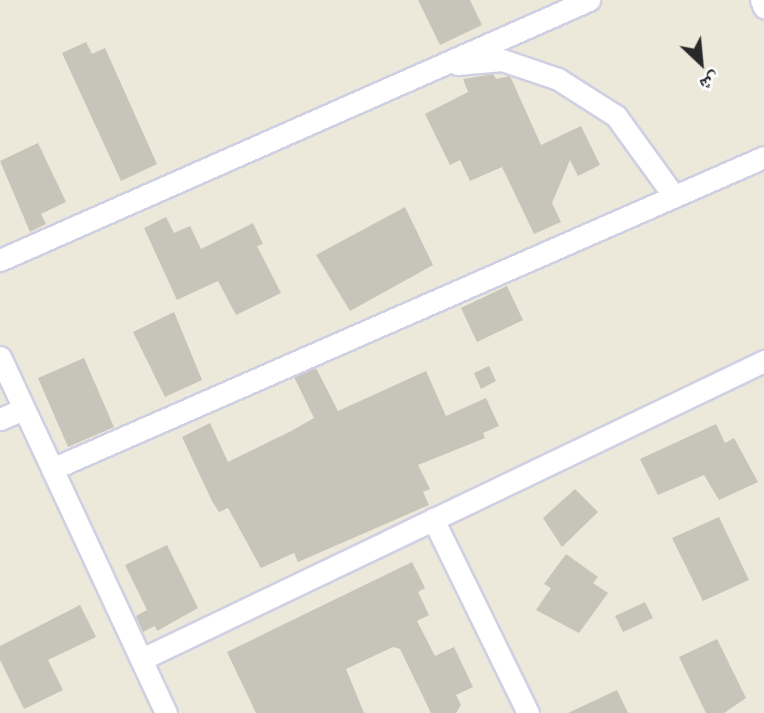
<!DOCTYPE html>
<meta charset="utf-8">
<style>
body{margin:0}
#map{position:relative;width:764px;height:713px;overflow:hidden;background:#ece8da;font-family:Helvetica,"Noto Naskh Arabic",sans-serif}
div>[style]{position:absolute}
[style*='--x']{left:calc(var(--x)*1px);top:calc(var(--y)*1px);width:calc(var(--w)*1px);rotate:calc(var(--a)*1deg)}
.building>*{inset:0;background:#c7c5b9}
.roads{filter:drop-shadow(2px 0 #d0d0e3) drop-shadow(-2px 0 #d0d0e3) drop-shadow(0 2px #d0d0e3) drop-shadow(0 -2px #d0d0e3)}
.minor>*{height:21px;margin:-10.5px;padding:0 10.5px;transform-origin:10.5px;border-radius:10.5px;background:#fff}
span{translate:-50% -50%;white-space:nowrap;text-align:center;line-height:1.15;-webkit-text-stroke:7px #fff;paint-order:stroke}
.north{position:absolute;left:666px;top:28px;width:70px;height:70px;-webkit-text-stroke:5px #fff;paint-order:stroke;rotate:154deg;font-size:19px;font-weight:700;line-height:28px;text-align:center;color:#292929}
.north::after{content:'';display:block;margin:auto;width:24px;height:32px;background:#292929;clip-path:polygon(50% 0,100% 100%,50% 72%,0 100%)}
</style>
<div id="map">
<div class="building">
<div style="clip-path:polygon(418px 0,470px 0,482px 25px,440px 45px)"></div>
<div style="clip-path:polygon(86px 42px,92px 54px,105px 48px,157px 164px,121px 181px,62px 53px)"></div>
<div style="clip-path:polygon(493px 74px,496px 79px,510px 76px,541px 145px,581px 126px,600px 165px,578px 176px,570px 160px,552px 203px,561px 222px,534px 234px,502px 167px,470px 181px,460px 160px,450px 165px,425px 114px,468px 92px,463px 79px)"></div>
<div style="clip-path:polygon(38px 143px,66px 202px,41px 214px,46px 224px,30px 232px,0 161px)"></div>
<div style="clip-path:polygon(405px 207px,433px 265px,350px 311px,316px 255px)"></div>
<div style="clip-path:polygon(166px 217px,174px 233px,190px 226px,201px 249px,253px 223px,263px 244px,257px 246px,281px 293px,236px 315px,218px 281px,177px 300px,144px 228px)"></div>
<div style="clip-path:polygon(507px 286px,523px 320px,477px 342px,461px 308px)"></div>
<div style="clip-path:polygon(174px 312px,202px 380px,165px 397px,133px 332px)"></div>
<div style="clip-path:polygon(84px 358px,114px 427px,68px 447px,38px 378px)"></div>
<div style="clip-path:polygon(489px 366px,496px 381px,481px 389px,474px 373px)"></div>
<div style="clip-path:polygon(316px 368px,338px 411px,426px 371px,446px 416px,486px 398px,499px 426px,483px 433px,485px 438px,418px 465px,430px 489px,423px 492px,429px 505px,298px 562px,294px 553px,261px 568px,228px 508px,219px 512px,212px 501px,182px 437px,210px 423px,228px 462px,293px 430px,314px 418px,294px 377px)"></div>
<div style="clip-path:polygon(716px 424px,725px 443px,734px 438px,758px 482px,719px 500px,704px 475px,658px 495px,640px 459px)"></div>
<div style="clip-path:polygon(575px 489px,598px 512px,562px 547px,543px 518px)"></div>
<div style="clip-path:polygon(719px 517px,749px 580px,703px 601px,672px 538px)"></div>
<div style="clip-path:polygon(167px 545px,198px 608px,157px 631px,155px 626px,143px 632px,136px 616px,147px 610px,125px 565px)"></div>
<div style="clip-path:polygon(566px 554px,598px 577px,593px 583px,608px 593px,579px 633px,536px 610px,551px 588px,544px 584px)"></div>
<div style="clip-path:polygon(412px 562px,425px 588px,418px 592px,429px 615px,417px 621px,435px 656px,454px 647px,473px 687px,456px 695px,461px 705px,456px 713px,431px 713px,400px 649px,393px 647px,346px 669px,364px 713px,256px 713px,227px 652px)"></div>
<div style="clip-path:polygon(645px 602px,653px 618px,623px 632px,615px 616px)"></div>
<div style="clip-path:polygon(80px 605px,96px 637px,48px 660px,63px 690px,24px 709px,0 660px,0 646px)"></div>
<div style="clip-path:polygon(717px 639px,746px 698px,724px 713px,706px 713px,679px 657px)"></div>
<div style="clip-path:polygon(617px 690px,628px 713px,568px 713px)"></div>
</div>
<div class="roads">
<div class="minor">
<div style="--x:761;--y:0;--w:8;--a:67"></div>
<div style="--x:457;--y:64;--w:45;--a:-5.1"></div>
<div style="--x:502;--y:60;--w:59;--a:18.7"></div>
<div style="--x:558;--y:79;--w:69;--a:32.5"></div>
<div style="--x:616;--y:116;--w:99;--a:54.1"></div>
<div style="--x:0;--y:260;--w:644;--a:-23.82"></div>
<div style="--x:0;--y:357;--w:393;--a:65"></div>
<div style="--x:0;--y:419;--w:26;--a:-23"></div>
<div style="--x:52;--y:469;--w:777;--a:-23.66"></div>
<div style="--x:433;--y:519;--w:216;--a:63.9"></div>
<div style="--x:142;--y:659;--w:690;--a:-25.6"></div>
</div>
</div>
<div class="north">ش</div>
</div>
